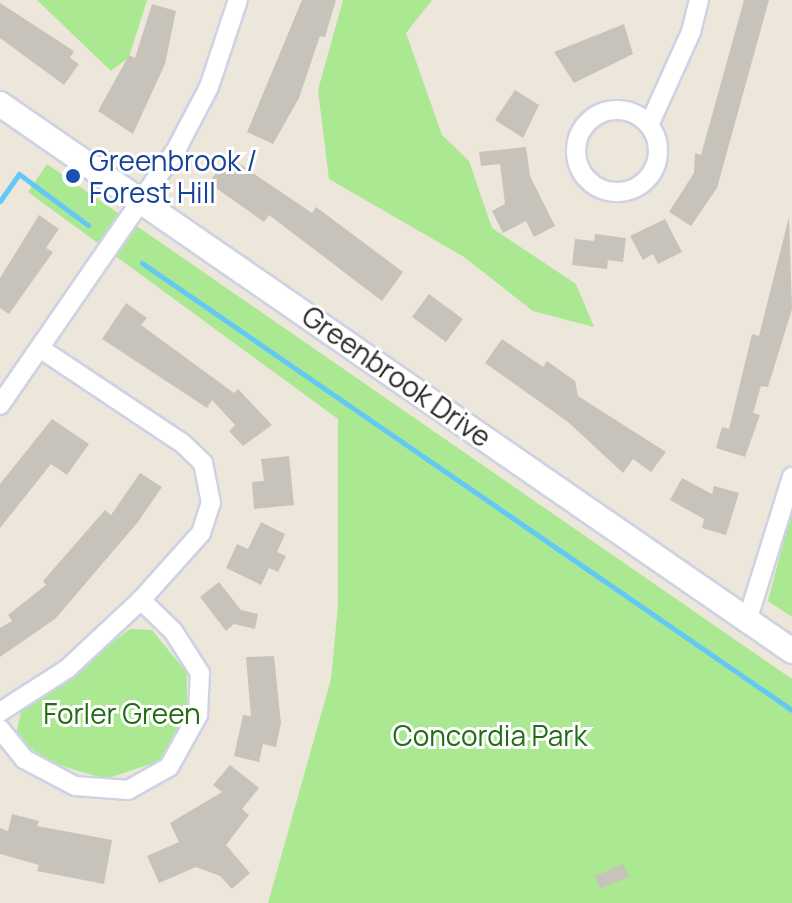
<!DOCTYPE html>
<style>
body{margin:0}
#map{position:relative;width:792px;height:903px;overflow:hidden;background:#ede6da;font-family:Manrope,sans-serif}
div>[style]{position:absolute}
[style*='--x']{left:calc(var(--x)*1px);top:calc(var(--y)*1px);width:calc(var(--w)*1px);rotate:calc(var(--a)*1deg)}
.green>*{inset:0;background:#aae892}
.stream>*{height:5px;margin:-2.5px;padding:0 2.5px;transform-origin:2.5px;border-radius:2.5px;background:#64c8f7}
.building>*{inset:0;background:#c8c3ba}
.roads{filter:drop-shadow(2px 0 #cfd2e4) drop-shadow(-2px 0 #cfd2e4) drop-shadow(0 2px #cfd2e4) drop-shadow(0 -2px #cfd2e4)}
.street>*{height:18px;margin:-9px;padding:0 9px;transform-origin:9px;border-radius:9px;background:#fff}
.street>.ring{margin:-9px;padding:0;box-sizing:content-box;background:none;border:18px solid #fff;border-radius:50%}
.secondary>*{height:24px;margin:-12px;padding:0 12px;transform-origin:12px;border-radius:12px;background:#fff}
.dots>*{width:22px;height:22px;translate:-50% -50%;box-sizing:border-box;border:4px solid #fff;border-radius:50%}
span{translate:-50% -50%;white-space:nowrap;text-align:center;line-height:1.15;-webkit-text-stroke:6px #fff;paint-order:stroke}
.transit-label{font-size:28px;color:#164399}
.left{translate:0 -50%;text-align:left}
.street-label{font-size:28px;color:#292929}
.park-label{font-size:28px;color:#216c14}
</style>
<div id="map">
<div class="green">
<div style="clip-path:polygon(37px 0,147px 0,129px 57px,111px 71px)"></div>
<div style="clip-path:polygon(343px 0,432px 0,406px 33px,442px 135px,469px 161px,492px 228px,576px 284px,594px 327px,533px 311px,464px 257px,329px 179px,318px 90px)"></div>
<div style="clip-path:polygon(47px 164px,792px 679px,792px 903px,268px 903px,331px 679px,338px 606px,338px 419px,28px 192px)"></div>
<div style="clip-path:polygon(792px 509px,792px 617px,768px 601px)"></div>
<div style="clip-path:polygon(130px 629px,152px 630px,187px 673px,187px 706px,168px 750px,157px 762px,105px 779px,46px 761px,16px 735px,21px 712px)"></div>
</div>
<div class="stream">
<div style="--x:0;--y:201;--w:33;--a:-55"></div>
<div style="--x:19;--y:174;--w:86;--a:36.5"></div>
<div style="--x:142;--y:263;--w:789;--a:34.52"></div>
</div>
<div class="building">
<div style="clip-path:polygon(302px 0,336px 0,325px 37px,320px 36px,299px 98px,273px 144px,247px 132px)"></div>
<div style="clip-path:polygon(744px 0,769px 0,717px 188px,691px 226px,669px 212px,694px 173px,695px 153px,701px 155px)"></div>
<div style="clip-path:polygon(0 3px,74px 51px,70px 58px,79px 64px,64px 85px,0 38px)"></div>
<div style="clip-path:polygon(152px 4px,176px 11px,165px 64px,133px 134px,98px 111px,129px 55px,135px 58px)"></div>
<div style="clip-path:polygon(624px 24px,633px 54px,574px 83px,554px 52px)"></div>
<div style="clip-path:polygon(515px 90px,539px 105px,523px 138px,495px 120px)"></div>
<div style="clip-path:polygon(526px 147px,530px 176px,555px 226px,534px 237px,526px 221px,503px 233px,492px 211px,505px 204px,500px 164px,481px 166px,479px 152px)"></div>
<div style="clip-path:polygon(228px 156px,312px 213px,316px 207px,403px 272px,382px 301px,269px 215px,264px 222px,209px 183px)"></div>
<div style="clip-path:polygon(39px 215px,59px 229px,46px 248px,53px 252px,9px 314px,0 308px,0 278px)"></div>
<div style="clip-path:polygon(789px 217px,792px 309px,768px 387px,761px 386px,753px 413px,760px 415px,745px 457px,716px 448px,722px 427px,729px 429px,752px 334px,759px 336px)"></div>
<div style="clip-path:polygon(665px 219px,682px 252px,658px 264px,653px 254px,643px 260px,630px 236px)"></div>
<div style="clip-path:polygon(595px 234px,626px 238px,623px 262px,608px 260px,607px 269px,572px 265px,575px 239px,594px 241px)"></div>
<div style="clip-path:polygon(429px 294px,463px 319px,446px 342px,412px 317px)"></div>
<div style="clip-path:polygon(126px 303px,147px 318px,141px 325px,234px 393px,238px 389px,272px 425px,243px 446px,229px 431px,235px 425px,212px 400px,207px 408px,102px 339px)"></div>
<div style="clip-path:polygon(502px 339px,543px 367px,547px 361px,575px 381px,578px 396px,666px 452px,651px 472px,633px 459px,623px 473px,568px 422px,485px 363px)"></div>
<div style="clip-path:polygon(52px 419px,89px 444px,67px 475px,51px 464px,0 528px,0 484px)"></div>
<div style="clip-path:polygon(289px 456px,294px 505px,254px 509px,252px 482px,264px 481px,261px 459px)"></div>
<div style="clip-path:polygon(140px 473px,162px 487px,138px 522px,55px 619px,0 657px,0 628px,12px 621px,8px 615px,46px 585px,43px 581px,105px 510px,111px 515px)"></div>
<div style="clip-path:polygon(682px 478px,712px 494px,714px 486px,739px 493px,726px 535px,702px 528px,704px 519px,670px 500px)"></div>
<div style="clip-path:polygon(261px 522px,285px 534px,277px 552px,286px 556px,278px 572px,269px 568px,261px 585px,226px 568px,237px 544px,248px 549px)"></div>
<div style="clip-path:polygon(219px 582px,241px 610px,258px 614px,255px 629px,234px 624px,226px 631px,200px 597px)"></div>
<div style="clip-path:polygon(274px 656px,281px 723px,276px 747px,263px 744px,259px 762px,234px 756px,243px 715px,251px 716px,246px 657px)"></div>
<div style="clip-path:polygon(230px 765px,259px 788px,242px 809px,249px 815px,226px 845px,250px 873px,232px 889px,220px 876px,196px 867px,159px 883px,147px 856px,179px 842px,170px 823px,222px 792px,213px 785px)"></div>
<div style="clip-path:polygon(12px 814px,39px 821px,37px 826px,112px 840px,104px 884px,37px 871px,39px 865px,0 854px,0 828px,8px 831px)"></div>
<div style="clip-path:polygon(623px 864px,629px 877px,600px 889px,595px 876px)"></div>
</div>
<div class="roads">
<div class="street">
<div class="ring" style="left:576px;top:110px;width:64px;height:64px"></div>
<div style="--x:649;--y:125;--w:102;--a:-65.7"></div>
<div style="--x:691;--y:32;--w:33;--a:-76"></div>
<div style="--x:0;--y:405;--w:312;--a:-55.4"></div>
<div style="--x:177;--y:148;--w:69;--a:-62.3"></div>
<div style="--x:209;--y:87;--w:92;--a:-71.6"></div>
<div style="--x:748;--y:618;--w:148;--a:-72.7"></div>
<div style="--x:0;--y:712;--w:80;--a:-32.7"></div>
<div style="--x:67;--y:669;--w:101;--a:-43"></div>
<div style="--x:141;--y:600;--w:90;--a:-48.2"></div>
<div style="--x:201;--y:533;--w:32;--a:-72"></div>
<div style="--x:211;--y:503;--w:41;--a:-101.3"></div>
<div style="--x:203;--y:463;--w:29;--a:-136"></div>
<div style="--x:182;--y:443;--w:169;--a:-146.3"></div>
<div style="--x:0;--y:729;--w:38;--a:51"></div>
<div style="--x:24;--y:759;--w:58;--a:27.9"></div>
<div style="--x:75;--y:786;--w:53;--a:4.3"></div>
<div style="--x:128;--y:790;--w:47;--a:-29.3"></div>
<div style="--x:169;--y:767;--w:60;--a:-60.9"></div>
<div style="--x:198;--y:715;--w:42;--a:-87.3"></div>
<div style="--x:200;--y:673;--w:50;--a:-122.7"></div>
<div style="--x:173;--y:631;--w:45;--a:-135.9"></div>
</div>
<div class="secondary">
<div style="--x:0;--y:104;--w:963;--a:34.63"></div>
</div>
</div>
<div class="dots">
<div style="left:73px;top:176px;background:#1a4fb4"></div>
</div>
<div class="transit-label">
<span class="left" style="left:89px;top:176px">Greenbrook /<br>Forest Hill</span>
</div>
<div class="street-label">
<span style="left:397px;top:376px;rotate:35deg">Greenbrook Drive</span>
</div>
<div class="park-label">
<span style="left:122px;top:713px">Forler Green</span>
<span style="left:490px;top:735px">Concordia Park</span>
</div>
</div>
